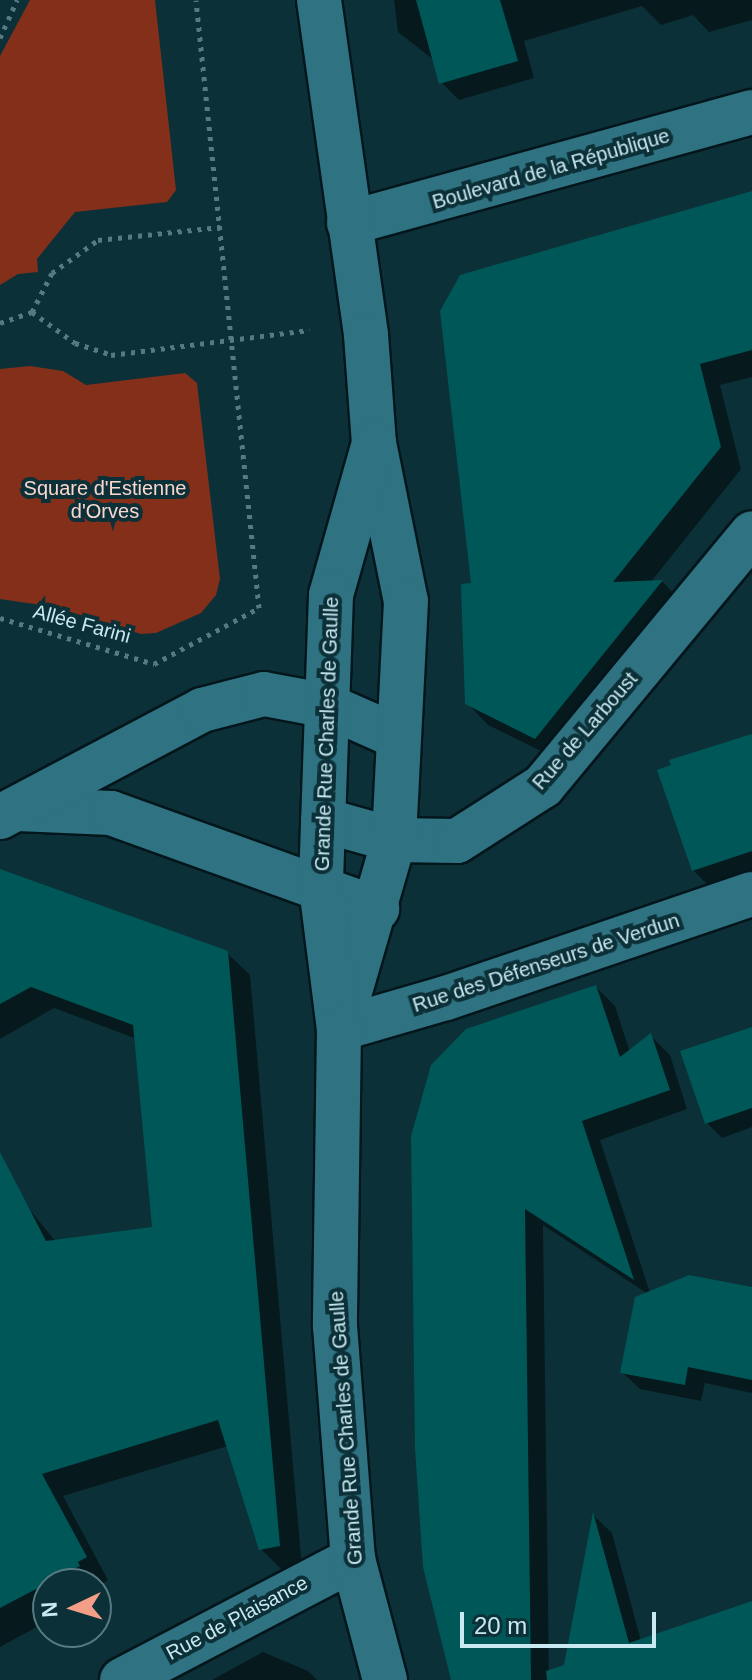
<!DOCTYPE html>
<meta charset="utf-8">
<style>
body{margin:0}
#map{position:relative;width:752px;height:1680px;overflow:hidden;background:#0c3038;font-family:Helvetica,sans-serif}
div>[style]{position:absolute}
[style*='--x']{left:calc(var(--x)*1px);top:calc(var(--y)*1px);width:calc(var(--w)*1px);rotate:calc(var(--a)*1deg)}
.green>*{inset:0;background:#832f19}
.shadow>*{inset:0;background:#0007}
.building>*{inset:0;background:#005757}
.path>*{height:5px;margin-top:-2.5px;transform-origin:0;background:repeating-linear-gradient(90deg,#577981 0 4px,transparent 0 10px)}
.roads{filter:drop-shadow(2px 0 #03161b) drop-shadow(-2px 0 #03161b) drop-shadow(0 2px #03161b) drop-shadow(0 -2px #03161b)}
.street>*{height:44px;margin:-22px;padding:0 22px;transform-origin:22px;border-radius:22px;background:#2f7281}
.secondary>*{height:44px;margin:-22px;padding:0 22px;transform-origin:22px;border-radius:22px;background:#2f7281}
span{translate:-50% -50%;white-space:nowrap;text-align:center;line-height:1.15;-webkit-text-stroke:8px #0c3038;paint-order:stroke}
.street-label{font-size:20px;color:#c9e9f2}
.park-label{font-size:20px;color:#f8d7ce}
.north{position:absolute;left:32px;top:1568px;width:80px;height:80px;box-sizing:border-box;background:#0c3038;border:2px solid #587a82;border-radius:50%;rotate:266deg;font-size:22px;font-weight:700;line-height:32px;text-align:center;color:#c9e9f2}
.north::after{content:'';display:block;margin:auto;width:28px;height:36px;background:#f49e87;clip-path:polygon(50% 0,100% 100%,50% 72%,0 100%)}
.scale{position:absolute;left:460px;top:1612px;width:196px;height:36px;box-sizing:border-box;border:4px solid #c9e9f2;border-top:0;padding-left:10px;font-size:24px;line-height:28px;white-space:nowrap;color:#c9e9f2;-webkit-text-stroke:6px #0c3038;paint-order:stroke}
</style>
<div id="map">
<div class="green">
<div style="clip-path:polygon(30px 0,155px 0,176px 190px,167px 202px,75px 212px,37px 259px,38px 272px,18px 274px,0 285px,0 56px)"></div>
<div style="clip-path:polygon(30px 366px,63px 371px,86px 385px,185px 373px,197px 383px,220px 579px,216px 595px,201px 613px,156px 633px,141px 634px,55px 607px,0 599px,0 369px)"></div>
</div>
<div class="shadow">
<div style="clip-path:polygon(394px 0,752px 0,752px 20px,709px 32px,693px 15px,661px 25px,642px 6px,524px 41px,534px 78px,459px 100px,441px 82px,435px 61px,398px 32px)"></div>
<div style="clip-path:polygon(752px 193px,752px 377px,720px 385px,741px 469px,650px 583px,663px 582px,683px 603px,557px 759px,488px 725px,467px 703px,473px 585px)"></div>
<div style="clip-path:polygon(752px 737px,752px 873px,710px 887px,693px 870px)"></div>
<div style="clip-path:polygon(0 890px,227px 953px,250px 975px,302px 1568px,284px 1572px,261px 1549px,228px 1446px,63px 1496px,108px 1580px,96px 1589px,96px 1584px,48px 1584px,48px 1621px,0 1647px,0 1190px,26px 1205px,56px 1242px,154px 1228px,137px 1039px,54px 1008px,0 1039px)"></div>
<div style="clip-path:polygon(596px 987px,615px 1006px,630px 1052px,651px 1036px,670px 1055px,687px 1109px,600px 1140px,650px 1293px,752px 1289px,752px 1393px,705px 1383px,701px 1401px,640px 1389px,622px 1372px,648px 1294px,543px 1225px,549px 1680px,453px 1680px,413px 1136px)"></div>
<div style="clip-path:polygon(752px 1029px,752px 1127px,722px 1138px,707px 1123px)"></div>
<div style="clip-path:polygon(594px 1516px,612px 1533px,641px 1641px,752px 1603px,752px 1680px,563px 1680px)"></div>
<div style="clip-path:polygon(263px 1652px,308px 1671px,317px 1680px,212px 1680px)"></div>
</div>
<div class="building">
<div style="clip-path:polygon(416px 0,500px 0,518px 61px,439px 84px)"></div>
<div style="clip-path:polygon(752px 191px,752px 350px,700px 364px,721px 447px,613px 582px,663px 580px,535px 739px,465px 704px,461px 584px,471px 583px,440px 311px,460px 275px)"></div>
<div style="clip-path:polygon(752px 734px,752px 851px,692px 871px,657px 770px,671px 765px,669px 760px)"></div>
<div style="clip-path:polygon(0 869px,228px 951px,280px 1546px,259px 1550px,218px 1420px,42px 1474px,87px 1557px,78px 1562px,80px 1566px,0 1608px,0 1152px,46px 1241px,152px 1227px,133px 1025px,31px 987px,0 1004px)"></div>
<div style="clip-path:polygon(596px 985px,620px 1057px,651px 1033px,670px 1090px,582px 1121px,634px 1280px,525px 1209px,531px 1680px,451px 1680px,423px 1567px,415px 1448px,411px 1136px,431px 1065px,466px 1029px)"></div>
<div style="clip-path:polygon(752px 1027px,752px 1108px,705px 1124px,680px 1051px)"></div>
<div style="clip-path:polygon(689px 1275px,752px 1287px,752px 1380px,688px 1367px,685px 1385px,620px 1373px,635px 1297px)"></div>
<div style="clip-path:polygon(593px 1512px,629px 1643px,752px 1601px,752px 1680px,547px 1680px,546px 1671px,564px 1665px)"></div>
</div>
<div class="path">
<div style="--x:0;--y:38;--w:42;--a:-65.9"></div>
<div style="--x:32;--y:312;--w:53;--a:35.8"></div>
<div style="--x:75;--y:343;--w:38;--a:18"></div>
<div style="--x:111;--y:355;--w:200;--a:-7.2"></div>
<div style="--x:32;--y:312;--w:44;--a:-62.9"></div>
<div style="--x:52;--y:273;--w:57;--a:-35.7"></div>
<div style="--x:98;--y:240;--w:123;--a:-6.1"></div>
<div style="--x:0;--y:323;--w:34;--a:-19"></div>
<div style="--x:0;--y:618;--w:161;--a:16.6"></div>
<div style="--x:154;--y:664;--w:119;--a:-28.1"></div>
<div style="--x:259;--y:608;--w:611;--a:-95.92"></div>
</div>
<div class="roads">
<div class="street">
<div style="--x:349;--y:223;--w:418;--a:-15.4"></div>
<div style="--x:18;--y:809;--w:93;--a:2.5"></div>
<div style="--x:111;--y:813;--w:283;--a:19.8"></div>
<div style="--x:0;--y:817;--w:229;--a:-27.9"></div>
<div style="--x:202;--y:710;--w:64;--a:-14.5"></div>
<div style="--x:264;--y:694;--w:65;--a:10.6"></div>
<div style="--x:328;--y:706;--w:77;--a:23.9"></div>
<div style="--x:323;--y:820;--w:74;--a:15.7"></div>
<div style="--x:394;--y:840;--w:63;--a:0.9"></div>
<div style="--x:457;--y:841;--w:102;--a:-32.6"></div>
<div style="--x:543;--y:786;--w:328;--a:-50.4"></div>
<div style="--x:339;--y:1029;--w:111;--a:-16.2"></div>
<div style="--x:446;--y:998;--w:323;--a:-18.8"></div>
<div style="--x:122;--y:1680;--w:261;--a:-27.6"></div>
</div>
<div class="secondary">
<div style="--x:319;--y:0;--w:338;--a:82"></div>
<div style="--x:366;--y:335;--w:108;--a:85.8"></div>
<div style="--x:374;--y:443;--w:161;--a:78.6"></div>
<div style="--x:406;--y:601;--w:239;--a:92.9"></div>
<div style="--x:394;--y:840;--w:182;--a:106.2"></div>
<div style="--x:374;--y:443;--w:158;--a:105.8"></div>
<div style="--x:331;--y:595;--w:292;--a:92"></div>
<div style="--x:321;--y:887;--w:143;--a:82.8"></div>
<div style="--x:339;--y:1029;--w:297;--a:90.8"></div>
<div style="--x:335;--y:1326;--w:234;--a:85.6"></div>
<div style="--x:353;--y:1559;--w:125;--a:75.2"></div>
</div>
</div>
<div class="street-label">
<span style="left:551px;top:169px;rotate:-16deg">Boulevard de la République</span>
<span style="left:82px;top:624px;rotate:15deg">Allée Farini</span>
<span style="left:585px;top:731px;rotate:-49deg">Rue de Larboust</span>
<span style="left:327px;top:734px;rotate:-88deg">Grande Rue Charles de Gaulle</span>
<span style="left:546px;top:963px;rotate:-18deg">Rue des Défenseurs de Verdun</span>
<span style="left:346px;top:1428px;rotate:-94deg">Grande Rue Charles de Gaulle</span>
<span style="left:237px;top:1618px;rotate:-28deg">Rue de Plaisance</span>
</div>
<div class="park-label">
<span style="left:105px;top:500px">Square d'Estienne<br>d'Orves</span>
</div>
<div class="north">N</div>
<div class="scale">20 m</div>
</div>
